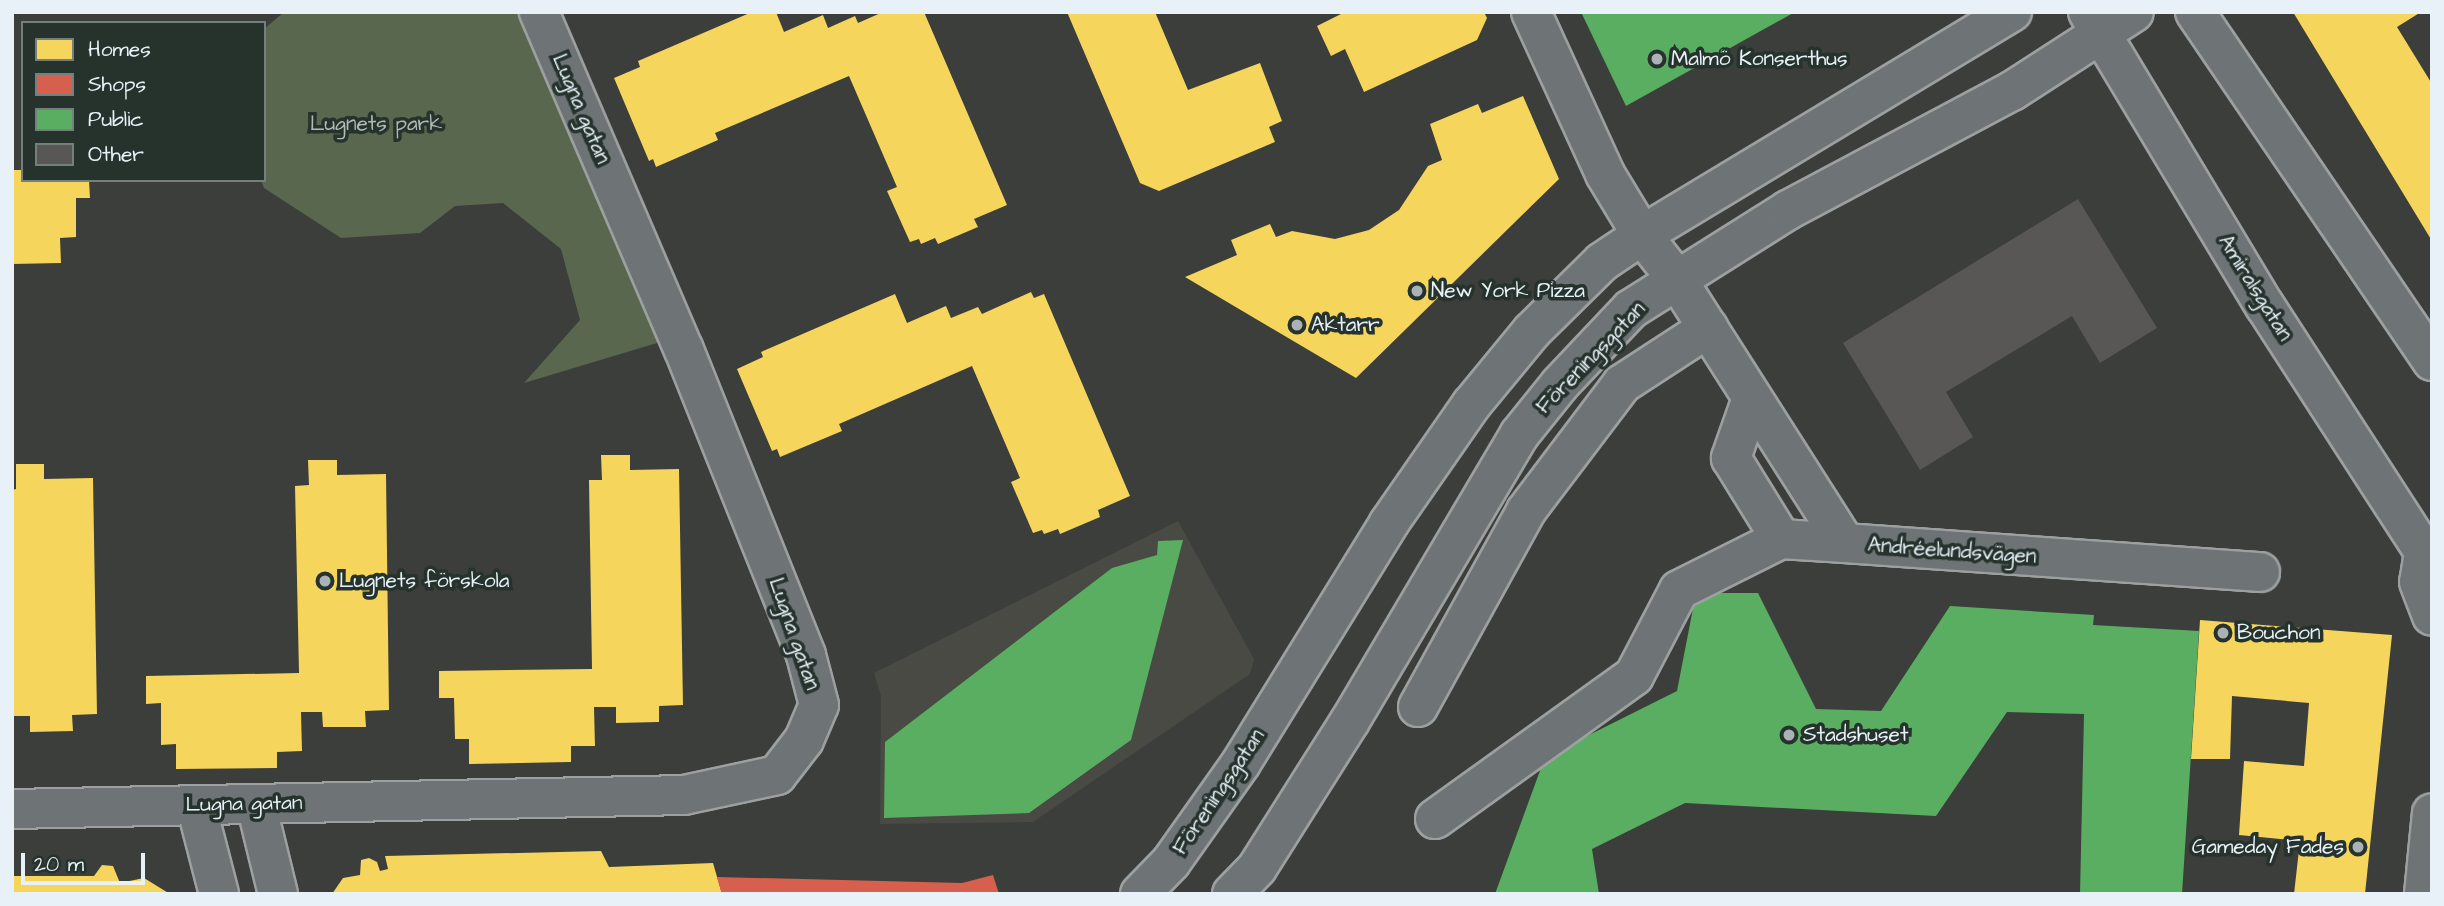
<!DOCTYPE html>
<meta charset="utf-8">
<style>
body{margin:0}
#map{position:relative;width:2444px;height:906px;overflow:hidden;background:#3b3e3a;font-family:"Architects Daughter",sans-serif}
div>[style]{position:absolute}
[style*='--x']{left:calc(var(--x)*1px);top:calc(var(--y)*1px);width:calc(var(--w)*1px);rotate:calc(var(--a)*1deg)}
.built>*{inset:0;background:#494a44}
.green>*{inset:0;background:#58674d}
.homes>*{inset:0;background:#f6d55c}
.shops>*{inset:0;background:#d6604d}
.public>*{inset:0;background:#5aae61}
.building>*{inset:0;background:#585755}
.roads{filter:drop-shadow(2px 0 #9da0a0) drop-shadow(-2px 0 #9da0a0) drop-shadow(0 2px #9da0a0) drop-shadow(0 -2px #9da0a0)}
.minor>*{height:38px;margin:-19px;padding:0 19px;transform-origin:19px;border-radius:19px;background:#6e7475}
.major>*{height:38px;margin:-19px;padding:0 19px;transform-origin:19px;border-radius:19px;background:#6e7475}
.dots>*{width:19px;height:19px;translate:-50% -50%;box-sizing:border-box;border:4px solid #26332d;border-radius:50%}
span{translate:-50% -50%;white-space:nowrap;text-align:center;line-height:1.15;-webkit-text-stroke:7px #26332d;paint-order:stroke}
.poi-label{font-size:21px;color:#e8f1f8}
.left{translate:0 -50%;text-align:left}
.right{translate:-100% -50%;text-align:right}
.street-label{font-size:21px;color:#e8f1f8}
.park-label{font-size:21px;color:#b0bcb5}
.frame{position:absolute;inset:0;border:14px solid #e8f1f8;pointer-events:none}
.legend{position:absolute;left:21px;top:21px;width:245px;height:161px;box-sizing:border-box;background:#26332d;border:2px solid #747f7e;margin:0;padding:9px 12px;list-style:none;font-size:21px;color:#e8f1f8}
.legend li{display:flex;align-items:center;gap:14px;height:35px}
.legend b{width:35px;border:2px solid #747f7e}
.scale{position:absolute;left:21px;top:853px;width:124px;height:32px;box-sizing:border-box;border:4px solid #e8f1f8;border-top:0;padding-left:9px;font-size:21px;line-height:24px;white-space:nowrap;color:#e8f1f8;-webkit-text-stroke:5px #26332d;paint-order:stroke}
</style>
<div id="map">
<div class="built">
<div style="clip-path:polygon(1178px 521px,1254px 659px,1250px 674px,1033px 822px,880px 824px,881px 696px,874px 673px)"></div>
</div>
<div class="green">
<div style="clip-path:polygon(284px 12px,524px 12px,667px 340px,524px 383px,580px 320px,561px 249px,503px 203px,455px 206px,420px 233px,341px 238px,264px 188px,261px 180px,264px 180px,264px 29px)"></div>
</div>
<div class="homes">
<div style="clip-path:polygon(752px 12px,776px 12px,784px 32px,823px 15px,828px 28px,855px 16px,858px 23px,883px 12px,924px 12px,1007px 205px,974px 219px,978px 227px,938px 244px,935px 238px,921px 244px,919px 239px,910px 242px,887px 191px,897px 187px,849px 76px,715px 133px,718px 140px,656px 167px,653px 159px,649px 161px,614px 78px,640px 67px,638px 61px)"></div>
<div style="clip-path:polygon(1067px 12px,1155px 12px,1188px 90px,1260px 63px,1282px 121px,1269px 127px,1275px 142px,1159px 191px,1140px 183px)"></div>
<div style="clip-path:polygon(1345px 12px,1484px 12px,1487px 18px,1477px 40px,1364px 92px,1345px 49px,1331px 56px,1317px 26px)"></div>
<div style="clip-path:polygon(2293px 12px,2421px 12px,2397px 27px,2432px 84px,2432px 241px)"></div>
<div style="clip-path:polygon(1523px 96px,1559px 179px,1356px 378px,1185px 277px,1237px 255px,1231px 240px,1270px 224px,1276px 237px,1292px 231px,1335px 239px,1369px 230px,1399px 210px,1428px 166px,1442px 160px,1430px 124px,1478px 104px,1482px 113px)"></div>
<div style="clip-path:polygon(12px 170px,23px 170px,23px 180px,89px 180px,90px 198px,76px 198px,76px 237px,60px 238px,61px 263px,12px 264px)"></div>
<div style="clip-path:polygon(1031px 292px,1034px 298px,1044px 294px,1130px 496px,1098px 510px,1100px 517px,1060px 534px,1058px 529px,1044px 534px,1042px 530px,1033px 533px,1011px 482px,1020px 478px,972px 366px,839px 424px,842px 431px,780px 457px,777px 449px,772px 451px,737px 369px,763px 357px,761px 352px,895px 294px,907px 323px,946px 306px,951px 318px,978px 307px,982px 314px)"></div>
<div style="clip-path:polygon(601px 455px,630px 455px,630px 470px,679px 469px,683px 705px,659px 706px,659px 722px,616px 723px,616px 707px,594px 707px,595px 746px,571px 746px,571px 762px,469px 764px,469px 739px,455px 739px,454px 698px,439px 698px,439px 671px,592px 669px,589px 480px,602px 480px)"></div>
<div style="clip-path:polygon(308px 460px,337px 460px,337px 475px,386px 474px,389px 710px,365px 711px,366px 727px,323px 727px,322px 712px,301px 712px,302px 751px,277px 752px,277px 768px,176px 769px,176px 744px,161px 745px,161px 703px,146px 704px,146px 676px,299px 673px,295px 486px,309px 485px)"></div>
<div style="clip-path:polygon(16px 464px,44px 464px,44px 479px,93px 478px,97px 714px,72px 715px,73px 731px,30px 732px,30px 716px,12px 716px,12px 490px,16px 489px)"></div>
<div style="clip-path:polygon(2200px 620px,2392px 635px,2365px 894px,2294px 894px,2300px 841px,2239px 835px,2244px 761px,2304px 766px,2309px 703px,2232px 696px,2230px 759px,2191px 759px)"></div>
<div style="clip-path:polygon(601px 851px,609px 867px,713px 863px,722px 894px,332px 894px,343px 878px,360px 875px,361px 860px,369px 858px,377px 862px,380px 871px,388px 869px,385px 856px)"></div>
<div style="clip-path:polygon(102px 865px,113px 866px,120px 883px,144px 878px,170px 894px,12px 894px,12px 876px,94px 876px)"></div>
</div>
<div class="shops">
<div style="clip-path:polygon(993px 875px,999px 894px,722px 894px,717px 877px,962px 883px)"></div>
</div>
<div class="public">
<div style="clip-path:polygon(1581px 12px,1795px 12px,1626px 106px)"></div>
<div style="clip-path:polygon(1183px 540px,1131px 740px,1029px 813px,884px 818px,885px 742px,1112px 568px,1157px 555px,1158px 541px)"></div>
<div style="clip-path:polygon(1696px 593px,1758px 593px,1816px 709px,1881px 711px,1950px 606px,2094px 615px,2093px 625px,2199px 631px,2182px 894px,2080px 894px,2084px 714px,2007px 712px,1936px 816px,1685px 803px,1592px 849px,1599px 894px,1495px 894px,1545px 757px,1677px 691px)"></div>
</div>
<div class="building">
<div style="clip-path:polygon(2078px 199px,2157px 328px,2100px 363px,2072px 316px,1946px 392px,1973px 437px,1920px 470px,1843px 343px)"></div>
</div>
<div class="roads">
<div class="minor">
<div style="--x:1531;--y:12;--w:178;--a:65.4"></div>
<div style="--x:1605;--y:174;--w:71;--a:58.8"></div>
<div style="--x:1642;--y:235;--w:55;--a:51.7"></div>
<div style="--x:1676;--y:278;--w:314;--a:57.5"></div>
<div style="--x:1845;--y:543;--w:416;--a:4"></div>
<div style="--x:1752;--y:398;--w:64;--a:109.3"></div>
<div style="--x:1731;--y:458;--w:95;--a:58.3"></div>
<div style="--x:2424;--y:552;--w:30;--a:99"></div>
<div style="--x:2419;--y:582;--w:36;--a:69"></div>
<div style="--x:1418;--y:707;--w:224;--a:-61.1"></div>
<div style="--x:1526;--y:511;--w:159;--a:-52.9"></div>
<div style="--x:1622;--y:384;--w:103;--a:-33.1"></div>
<div style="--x:256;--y:804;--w:93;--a:76.3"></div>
<div style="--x:196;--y:805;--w:92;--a:75.5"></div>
<div style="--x:12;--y:809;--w:672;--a:-1.19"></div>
<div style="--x:684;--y:795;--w:95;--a:-12.1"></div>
<div style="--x:777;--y:775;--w:44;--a:-52.4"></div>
<div style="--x:804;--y:740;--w:38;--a:-67"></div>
<div style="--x:819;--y:705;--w:52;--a:-104.6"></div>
<div style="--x:806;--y:655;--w:331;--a:-111.8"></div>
<div style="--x:683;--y:348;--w:366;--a:-113.2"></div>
<div style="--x:1435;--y:819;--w:245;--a:-35.7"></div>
<div style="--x:1634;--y:676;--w:97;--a:-62.4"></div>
<div style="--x:1679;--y:590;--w:114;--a:-26.6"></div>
<div style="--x:1781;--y:539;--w:64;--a:3.6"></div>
<div style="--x:1140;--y:894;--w:45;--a:-45.9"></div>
<div style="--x:1171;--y:862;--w:121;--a:-54.7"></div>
<div style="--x:1241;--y:763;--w:282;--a:-58.3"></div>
<div style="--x:1389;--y:523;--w:144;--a:-55.2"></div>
<div style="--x:1471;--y:405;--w:96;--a:-50.5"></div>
<div style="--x:1532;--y:331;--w:98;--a:-44.6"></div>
<div style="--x:1602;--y:262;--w:48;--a:-34"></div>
<div style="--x:1642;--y:235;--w:432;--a:-31.1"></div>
<div style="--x:1232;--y:894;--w:36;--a:-46"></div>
<div style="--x:1257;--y:868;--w:174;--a:-57.7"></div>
<div style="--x:1350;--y:721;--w:332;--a:-59.4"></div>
<div style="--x:1519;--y:435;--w:65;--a:-51.2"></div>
<div style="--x:1560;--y:384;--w:103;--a:-46.6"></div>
<div style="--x:1631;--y:309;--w:186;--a:-32.2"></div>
<div style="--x:1788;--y:210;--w:254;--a:-28"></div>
<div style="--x:2012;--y:91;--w:145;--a:-32.9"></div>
<div style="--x:2424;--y:894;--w:81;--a:-84.4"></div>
</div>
<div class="major">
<div style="--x:2088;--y:12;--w:343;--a:59"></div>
<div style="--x:2265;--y:306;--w:293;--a:57.1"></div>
<div style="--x:2424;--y:552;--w:8;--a:14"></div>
<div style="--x:2195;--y:12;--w:422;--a:55.8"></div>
</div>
</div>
<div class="dots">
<div style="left:1657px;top:59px;background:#abb2b6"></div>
<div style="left:1417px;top:291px;background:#abb2b6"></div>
<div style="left:1297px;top:325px;background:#abb2b6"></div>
<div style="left:325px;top:581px;background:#abb2b6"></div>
<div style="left:2223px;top:633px;background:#abb2b6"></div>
<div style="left:1789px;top:735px;background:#abb2b6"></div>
<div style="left:2358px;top:847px;background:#abb2b6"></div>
</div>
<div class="poi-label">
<span class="left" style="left:1671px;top:59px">Malmö Konserthus</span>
<span class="left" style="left:1431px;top:291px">New York Pizza</span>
<span class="left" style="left:1311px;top:325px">Aktarr</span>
<span class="left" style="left:339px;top:581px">Lugnets förskola</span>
<span class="left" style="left:2237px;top:633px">Bouchon</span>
<span class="left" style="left:1803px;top:735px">Stadshuset</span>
<span class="right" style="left:2344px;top:847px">Gameday Fades</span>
</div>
<div class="street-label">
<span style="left:581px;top:109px;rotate:67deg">Lugna gatan</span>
<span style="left:2255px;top:288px;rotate:58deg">Amiralsgatan</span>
<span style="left:1591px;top:358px;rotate:-46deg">Föreningsgatan</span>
<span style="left:1952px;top:551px;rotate:4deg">Andréelundsvägen</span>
<span style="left:794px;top:634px;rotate:71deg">Lugna gatan</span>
<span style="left:1219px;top:792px;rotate:-56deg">Föreningsgatan</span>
<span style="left:244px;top:804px;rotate:-1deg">Lugna gatan</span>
</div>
<div class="park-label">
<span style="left:376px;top:124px">Lugnets park</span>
</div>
<div class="frame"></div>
<ul class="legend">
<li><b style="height:19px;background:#f6d55c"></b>Homes</li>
<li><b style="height:19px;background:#d6604d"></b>Shops</li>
<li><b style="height:19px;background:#5aae61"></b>Public</li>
<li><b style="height:19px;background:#585755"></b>Other</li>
</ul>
<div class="scale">20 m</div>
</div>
